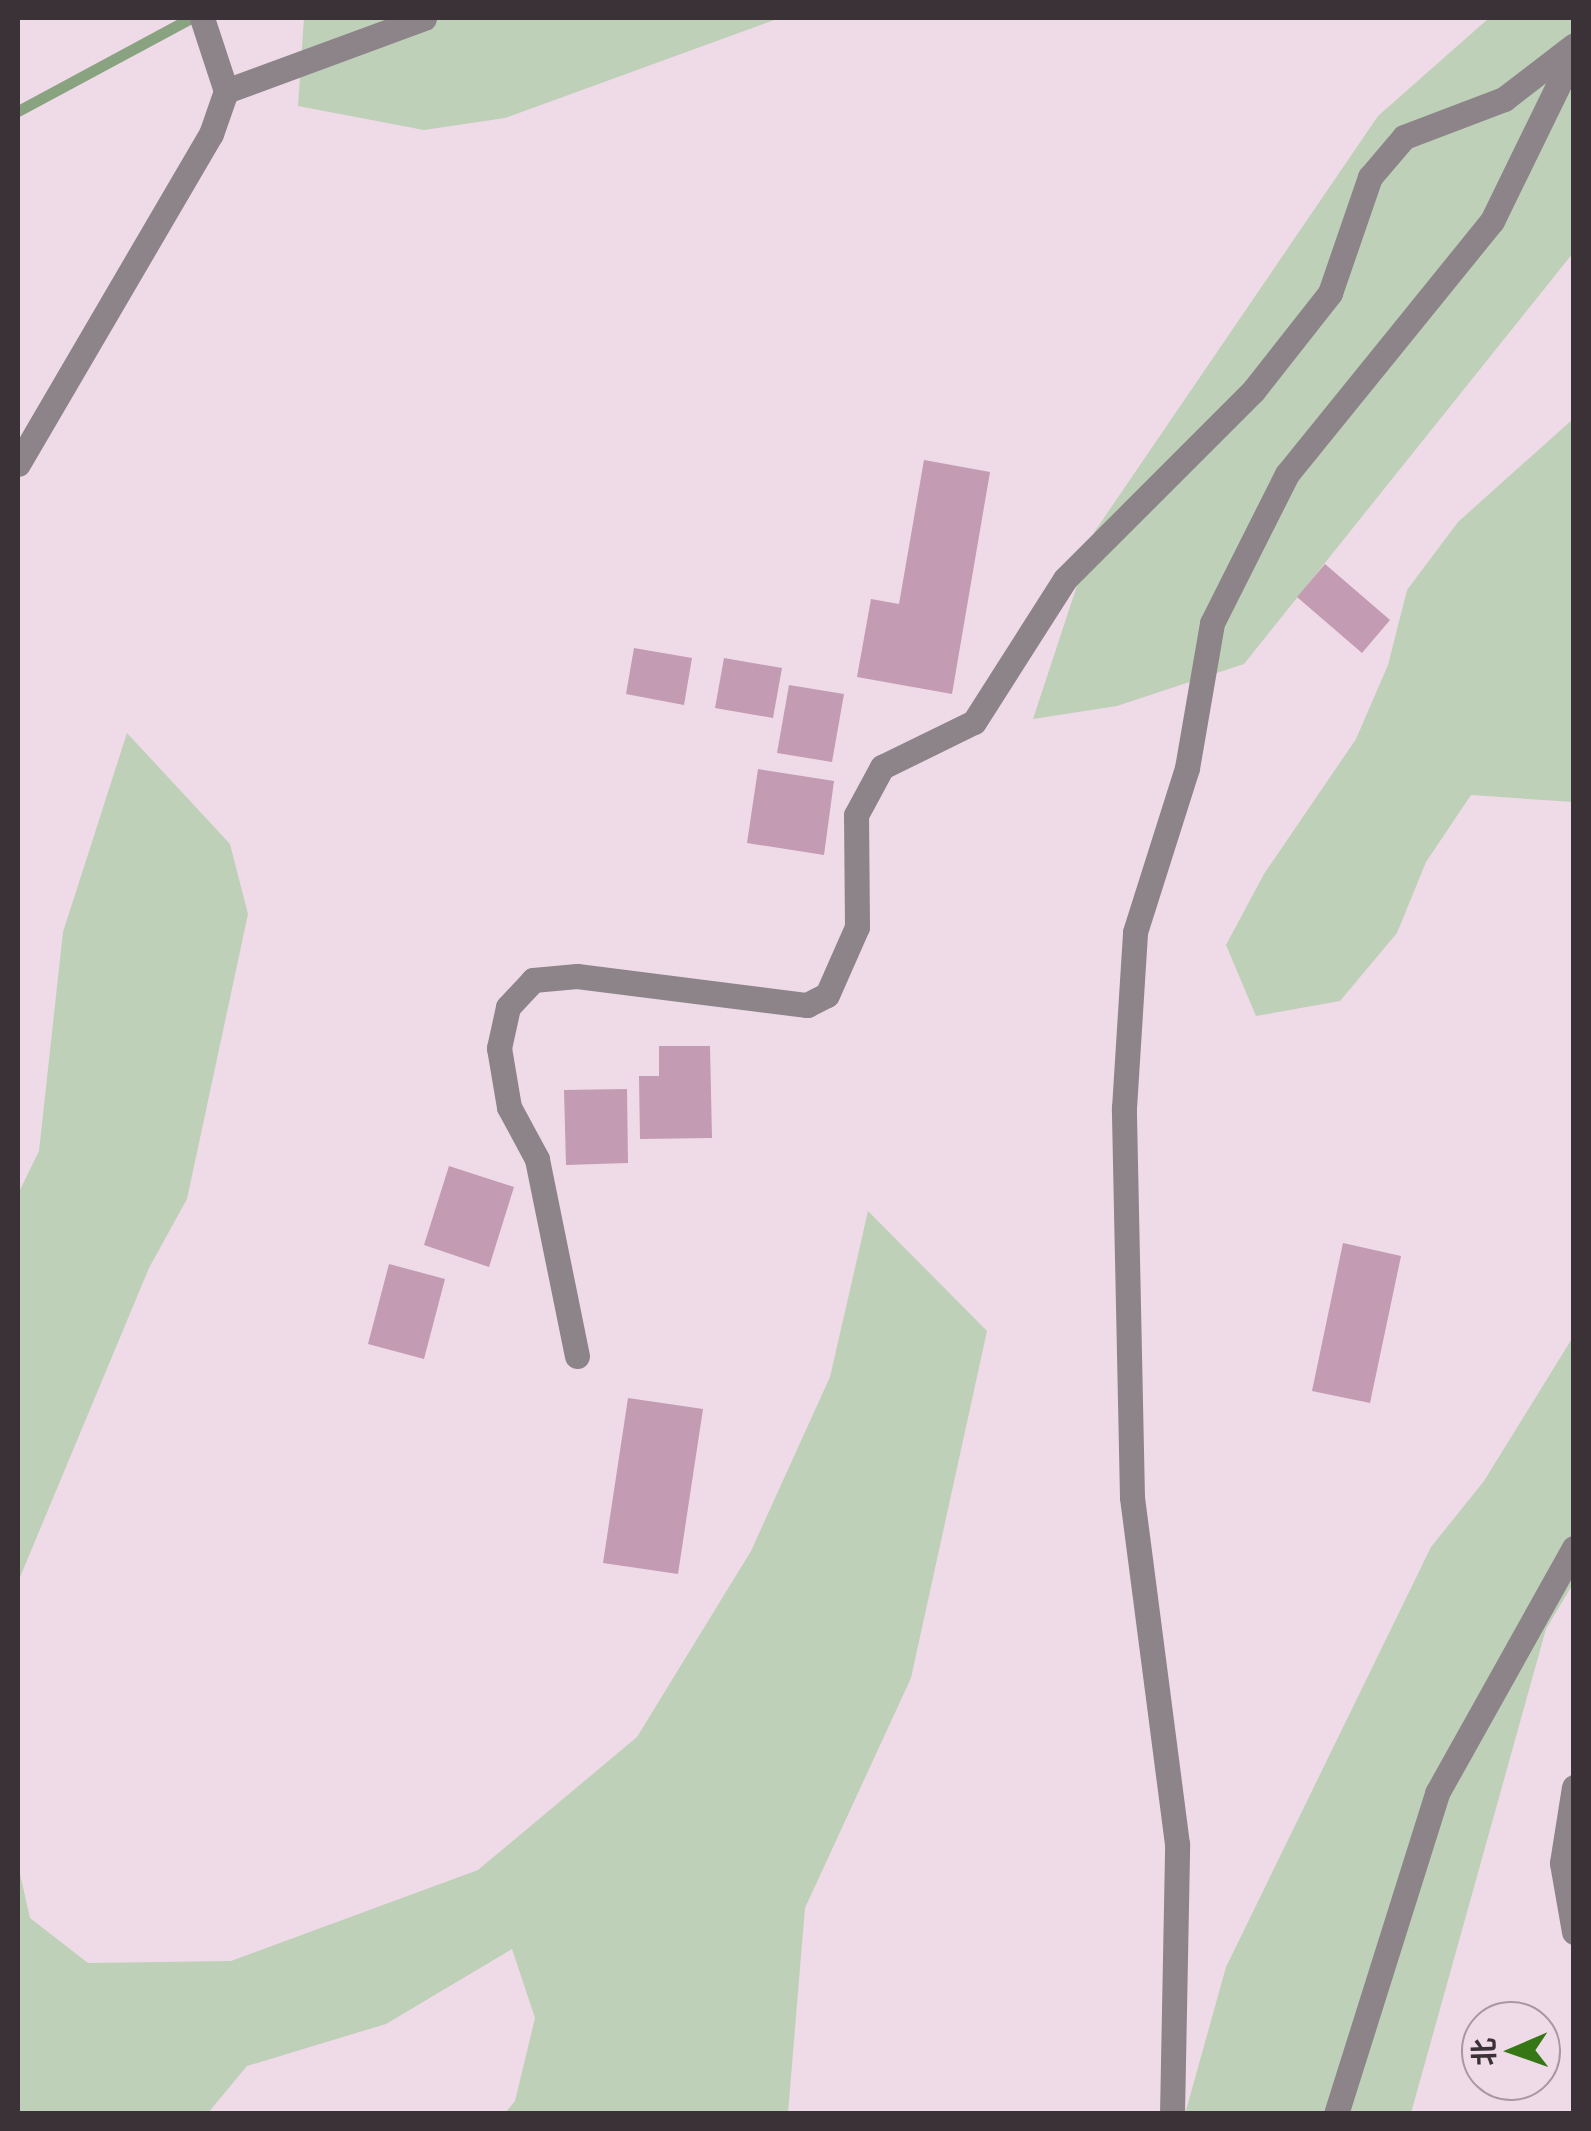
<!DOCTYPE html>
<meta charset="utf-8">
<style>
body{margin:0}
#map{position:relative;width:1591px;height:2131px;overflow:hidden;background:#efdbe7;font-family:Manrope,"Noto Sans SC",sans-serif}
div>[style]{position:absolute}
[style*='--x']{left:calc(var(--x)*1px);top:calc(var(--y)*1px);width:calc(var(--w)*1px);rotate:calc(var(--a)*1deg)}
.green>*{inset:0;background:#bed0b8}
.stream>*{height:11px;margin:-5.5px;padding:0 5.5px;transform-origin:5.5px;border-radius:5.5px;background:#89a280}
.building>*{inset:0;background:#c39bb3}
.minor>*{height:25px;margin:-12.5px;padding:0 12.5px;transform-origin:12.5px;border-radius:12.5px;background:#8c8489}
span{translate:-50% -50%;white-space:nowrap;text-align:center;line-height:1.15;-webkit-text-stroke:8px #efdbe7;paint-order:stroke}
.frame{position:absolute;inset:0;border:20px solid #3a3236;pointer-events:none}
.north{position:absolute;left:1461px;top:2001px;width:100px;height:100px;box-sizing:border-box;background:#efdbe7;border:2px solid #a797a0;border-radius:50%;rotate:268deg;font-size:28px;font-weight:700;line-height:40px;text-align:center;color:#3a3236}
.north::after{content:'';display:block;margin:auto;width:35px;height:45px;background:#357715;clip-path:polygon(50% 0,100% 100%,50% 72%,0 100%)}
</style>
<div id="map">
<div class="green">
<div style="clip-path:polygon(304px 18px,780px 18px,505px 118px,424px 130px,298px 106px)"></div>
<div style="clip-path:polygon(1489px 18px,1573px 18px,1573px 253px,1244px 664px,1117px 706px,1033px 719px,1095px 531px,1378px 116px)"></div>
<div style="clip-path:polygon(1573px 419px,1573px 802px,1471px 795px,1426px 862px,1397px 933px,1340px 1001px,1256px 1016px,1226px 945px,1264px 874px,1356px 739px,1388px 665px,1407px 590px,1458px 522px)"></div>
<div style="clip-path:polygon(127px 733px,230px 844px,248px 914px,187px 1199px,149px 1268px,18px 1582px,18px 1194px,39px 1151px,63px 932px)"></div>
<div style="clip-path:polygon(868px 1211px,987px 1331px,911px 1678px,805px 1908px,788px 2113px,505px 2113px,515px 2101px,535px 2018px,512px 1949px,386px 2024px,247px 2066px,208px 2113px,18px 2113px,18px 1865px,30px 1918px,88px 1963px,231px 1961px,478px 1870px,637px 1737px,751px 1551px,830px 1377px)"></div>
<div style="clip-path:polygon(1573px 1337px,1573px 1584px,1546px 1629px,1411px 2113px,1185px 2114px,1226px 1967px,1431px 1547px,1484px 1481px)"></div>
</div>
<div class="stream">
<div style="--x:18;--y:111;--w:196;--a:-28.3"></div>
</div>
<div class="building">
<div style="clip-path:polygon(924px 460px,990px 472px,952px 694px,857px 677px,871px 599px,899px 604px)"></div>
<div style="clip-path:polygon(1325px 564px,1390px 620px,1362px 653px,1297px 597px)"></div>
<div style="clip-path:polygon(634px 648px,692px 658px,684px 705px,626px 694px)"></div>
<div style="clip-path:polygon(724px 658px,782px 668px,773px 718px,715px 708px)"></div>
<div style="clip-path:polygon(789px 685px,844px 694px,832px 762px,777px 753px)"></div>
<div style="clip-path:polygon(758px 769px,834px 781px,824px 855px,747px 843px)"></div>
<div style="clip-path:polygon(659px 1046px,710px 1046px,712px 1138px,640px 1139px,639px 1076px,659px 1076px)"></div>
<div style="clip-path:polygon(627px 1089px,628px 1163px,566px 1165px,564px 1090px)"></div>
<div style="clip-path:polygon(449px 1166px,514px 1187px,489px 1267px,424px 1245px)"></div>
<div style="clip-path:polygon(1343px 1243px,1401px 1256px,1370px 1403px,1312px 1391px)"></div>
<div style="clip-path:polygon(389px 1264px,445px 1279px,424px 1359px,368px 1344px)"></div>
<div style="clip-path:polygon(628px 1398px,703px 1409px,678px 1574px,603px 1563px)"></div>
</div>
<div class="minor">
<div style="--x:226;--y:91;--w:211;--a:-20.2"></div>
<div style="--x:18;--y:464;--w:382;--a:-59.7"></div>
<div style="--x:211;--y:134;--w:46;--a:-70.8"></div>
<div style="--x:226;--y:91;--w:77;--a:-108.2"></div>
<div style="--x:577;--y:1356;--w:201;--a:-101.5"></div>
<div style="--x:537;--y:1159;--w:59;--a:-118.3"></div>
<div style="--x:509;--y:1107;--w:60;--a:-99.6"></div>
<div style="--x:499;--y:1048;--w:42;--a:-77.6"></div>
<div style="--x:508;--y:1007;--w:37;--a:-47"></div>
<div style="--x:533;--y:980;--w:44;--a:-5.2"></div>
<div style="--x:577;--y:976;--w:232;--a:7.2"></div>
<div style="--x:807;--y:1005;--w:22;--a:-27"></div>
<div style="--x:827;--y:995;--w:74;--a:-66.2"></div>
<div style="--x:857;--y:927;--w:112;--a:-90.5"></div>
<div style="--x:856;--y:815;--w:55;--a:-61.6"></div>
<div style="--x:882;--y:767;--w:102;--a:-26.1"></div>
<div style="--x:974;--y:722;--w:169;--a:-57.5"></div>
<div style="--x:1065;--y:579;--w:266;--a:-45"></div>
<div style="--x:1253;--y:391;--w:125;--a:-51.8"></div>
<div style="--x:1330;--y:293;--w:123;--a:-71"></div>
<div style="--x:1370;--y:177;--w:52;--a:-49.6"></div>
<div style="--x:1404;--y:137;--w:107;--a:-20.8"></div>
<div style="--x:1504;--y:99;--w:88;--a:-37.6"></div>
<div style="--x:1574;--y:1787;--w:77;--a:99"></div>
<div style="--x:1562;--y:1863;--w:70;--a:80.1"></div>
<div style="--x:1172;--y:2114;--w:270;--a:-88.9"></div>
<div style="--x:1177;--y:1844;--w:350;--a:-97.4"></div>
<div style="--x:1132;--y:1497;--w:389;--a:-91.2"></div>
<div style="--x:1124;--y:1108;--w:176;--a:-86.4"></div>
<div style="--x:1135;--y:932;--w:172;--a:-72.4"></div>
<div style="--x:1187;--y:768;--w:147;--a:-80.2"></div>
<div style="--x:1212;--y:623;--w:167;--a:-63.3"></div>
<div style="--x:1287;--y:474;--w:326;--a:-51"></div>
<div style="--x:1492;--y:221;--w:187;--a:-64"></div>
<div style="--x:1336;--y:2114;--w:337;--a:-72.5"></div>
<div style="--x:1437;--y:1793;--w:281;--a:-60.8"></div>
</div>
<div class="frame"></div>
<div class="north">北</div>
</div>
